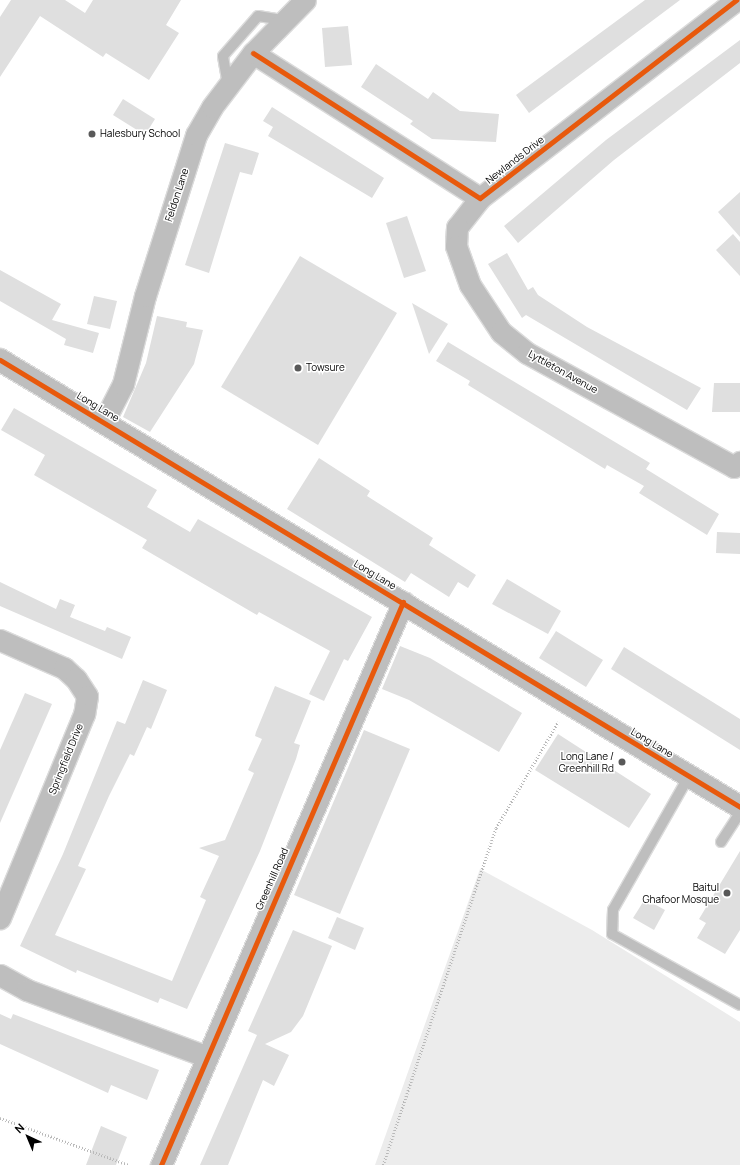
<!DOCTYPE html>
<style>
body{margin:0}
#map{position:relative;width:740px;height:1165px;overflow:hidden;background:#fff;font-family:Manrope,sans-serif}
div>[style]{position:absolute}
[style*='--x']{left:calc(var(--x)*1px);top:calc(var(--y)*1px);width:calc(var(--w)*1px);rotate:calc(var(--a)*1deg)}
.green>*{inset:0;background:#ececec}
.building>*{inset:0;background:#dfdfdf}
.path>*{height:2.5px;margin-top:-1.25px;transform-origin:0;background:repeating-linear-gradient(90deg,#b9b9b9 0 1px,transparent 0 3px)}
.roads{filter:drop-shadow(1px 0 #dbdbdb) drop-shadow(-1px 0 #dbdbdb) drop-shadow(0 1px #dbdbdb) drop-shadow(0 -1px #dbdbdb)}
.lane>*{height:10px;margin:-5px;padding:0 5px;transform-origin:5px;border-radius:5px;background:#bebebe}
.street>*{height:21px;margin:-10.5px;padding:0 10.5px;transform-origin:10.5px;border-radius:10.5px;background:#bebebe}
.primary>*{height:22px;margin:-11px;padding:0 11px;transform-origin:11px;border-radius:11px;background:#bebebe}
.cycleway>*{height:5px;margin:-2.5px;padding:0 2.5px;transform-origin:2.5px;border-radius:2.5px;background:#e8590c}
.dots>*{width:11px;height:11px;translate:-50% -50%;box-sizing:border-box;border:2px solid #fff;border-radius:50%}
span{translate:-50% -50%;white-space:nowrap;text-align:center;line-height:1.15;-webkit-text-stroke:3px #fff;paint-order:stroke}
.poi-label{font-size:10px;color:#000}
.left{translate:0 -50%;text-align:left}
.right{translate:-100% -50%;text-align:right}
.street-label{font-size:10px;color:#000}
.north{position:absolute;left:8px;top:1117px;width:40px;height:40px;-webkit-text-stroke:3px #fff;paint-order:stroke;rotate:316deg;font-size:11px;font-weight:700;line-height:16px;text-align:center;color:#000}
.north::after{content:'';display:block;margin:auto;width:14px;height:18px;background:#000;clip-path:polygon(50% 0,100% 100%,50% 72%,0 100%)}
</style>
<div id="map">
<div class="green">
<div style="clip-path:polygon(480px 869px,592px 930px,740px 1022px,740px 1165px,375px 1165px)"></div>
</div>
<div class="building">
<div style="clip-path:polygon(11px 0,65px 0,85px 13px,93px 0,181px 0,166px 25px,179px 33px,149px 80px,106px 53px,103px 57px,40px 16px,0 77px,0 17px)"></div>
<div style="clip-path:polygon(645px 0,680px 0,529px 113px,516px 95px)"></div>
<div style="clip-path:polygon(348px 26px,352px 65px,325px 67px,322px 28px)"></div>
<div style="clip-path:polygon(740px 40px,740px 63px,614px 160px,518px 243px,504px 226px,606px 140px)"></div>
<div style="clip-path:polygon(376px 64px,428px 99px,433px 92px,460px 111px,499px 114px,496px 142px,432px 139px,410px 124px,413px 121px,361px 87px)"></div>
<div style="clip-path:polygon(123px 99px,155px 119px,145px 135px,113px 115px)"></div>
<div style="clip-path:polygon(272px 107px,384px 178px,372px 198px,268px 136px,273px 127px,263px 121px)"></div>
<div style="clip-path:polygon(225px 143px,259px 153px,252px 175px,240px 172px,209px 273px,185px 265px)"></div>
<div style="clip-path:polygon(740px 192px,740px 237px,718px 212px)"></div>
<div style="clip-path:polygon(407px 216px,426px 271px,404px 278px,386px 223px)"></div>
<div style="clip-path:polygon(733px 234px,740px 242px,740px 276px,716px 250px)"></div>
<div style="clip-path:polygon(507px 253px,528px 290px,533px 287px,538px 295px,587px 327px,701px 388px,687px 410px,526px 315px,522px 318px,488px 264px)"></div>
<div style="clip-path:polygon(300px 256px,397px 313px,318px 445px,221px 387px)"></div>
<div style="clip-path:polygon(0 270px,61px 304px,52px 320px,99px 333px,93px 353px,64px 345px,66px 339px,0 301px)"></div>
<div style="clip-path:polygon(94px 296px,117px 301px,110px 329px,87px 324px)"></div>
<div style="clip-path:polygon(412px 303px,448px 324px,429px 354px)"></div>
<div style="clip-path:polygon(157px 316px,187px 322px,186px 327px,203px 330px,194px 364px,150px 432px,123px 417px,146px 363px)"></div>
<div style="clip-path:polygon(448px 342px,650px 463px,646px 469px,719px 514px,707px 535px,639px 493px,644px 486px,607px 465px,605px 469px,468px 385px,470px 381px,436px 361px)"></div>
<div style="clip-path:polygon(714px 383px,740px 383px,740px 412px,712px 412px)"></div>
<div style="clip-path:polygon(14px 408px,157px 490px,147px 507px,190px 532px,198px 519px,372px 617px,348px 661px,344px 659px,324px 701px,309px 694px,330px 651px,259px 612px,257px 615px,142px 548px,147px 540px,34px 475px,45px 455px,1px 430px)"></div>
<div style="clip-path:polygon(319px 458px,370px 491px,367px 496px,433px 538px,429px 545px,476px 575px,468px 588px,458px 582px,449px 597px,411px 573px,405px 582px,287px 509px)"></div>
<div style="clip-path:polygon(717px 532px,740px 533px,740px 554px,716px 553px)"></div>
<div style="clip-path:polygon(507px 579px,561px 611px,548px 634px,492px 604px)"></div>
<div style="clip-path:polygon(0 582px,56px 609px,60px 599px,75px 605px,70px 617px,105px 631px,107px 627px,131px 637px,122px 659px,0 606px)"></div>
<div style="clip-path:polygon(556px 631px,603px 660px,586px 687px,539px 658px)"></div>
<div style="clip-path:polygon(400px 646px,430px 658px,522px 713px,499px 752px,409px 700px,382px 689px)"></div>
<div style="clip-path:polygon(624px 647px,740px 719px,740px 750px,611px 669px)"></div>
<div style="clip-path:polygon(143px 680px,167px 690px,151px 729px,147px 727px,134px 756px,130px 754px,109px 796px,78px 866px,86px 869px,55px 935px,172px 981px,206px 900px,200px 897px,219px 856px,199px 848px,225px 840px,254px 773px,248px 770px,262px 739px,255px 736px,256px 732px,275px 686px,311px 701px,294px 743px,300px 745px,296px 759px,260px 851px,187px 1009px,160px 998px,158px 1003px,77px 970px,76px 973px,20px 946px,63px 854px,117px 721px,125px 724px)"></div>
<div style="clip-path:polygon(25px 693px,52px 704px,0 823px,0 750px)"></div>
<div style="clip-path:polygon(364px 730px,410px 749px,340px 914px,294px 895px)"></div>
<div style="clip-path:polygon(558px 734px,651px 794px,629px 828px,535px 770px)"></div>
<div style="clip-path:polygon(740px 851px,740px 930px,725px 954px,697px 938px,706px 923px,699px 919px)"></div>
<div style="clip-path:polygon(645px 899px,665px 910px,654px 930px,633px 918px)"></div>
<div style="clip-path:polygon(337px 917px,364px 928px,355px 950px,328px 938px)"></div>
<div style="clip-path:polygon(293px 930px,332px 946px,303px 1016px,291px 1032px,265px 1044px,289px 1055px,274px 1086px,263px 1080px,228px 1165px,200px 1165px,257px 1035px,248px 1031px)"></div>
<div style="clip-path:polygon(0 1014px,11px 1019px,13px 1014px,159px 1070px,147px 1100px,111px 1085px,108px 1093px,0 1044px)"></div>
<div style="clip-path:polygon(101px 1126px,127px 1137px,116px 1165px,86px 1165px)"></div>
</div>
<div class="path">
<div style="--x:0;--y:1118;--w:137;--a:20"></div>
<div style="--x:383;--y:1165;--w:355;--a:-71.5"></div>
<div style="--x:496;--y:828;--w:123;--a:-59.7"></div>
</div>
<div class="roads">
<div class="lane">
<div style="--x:228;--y:85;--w:29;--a:-100"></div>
<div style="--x:223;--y:56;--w:53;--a:-48.8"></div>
<div style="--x:258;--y:16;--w:26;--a:9"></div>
<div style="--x:689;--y:776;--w:154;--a:119.6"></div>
<div style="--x:613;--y:910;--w:24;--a:92"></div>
<div style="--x:612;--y:934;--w:146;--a:29"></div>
<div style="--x:721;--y:842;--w:35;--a:-57"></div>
</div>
<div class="street">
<div style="--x:253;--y:53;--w:269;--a:32.6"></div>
<div style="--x:480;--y:198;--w:324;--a:-37.7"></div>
<div style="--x:480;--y:198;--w:37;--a:128"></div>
<div style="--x:457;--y:227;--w:19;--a:93"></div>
<div style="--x:456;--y:246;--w:41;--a:70.3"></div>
<div style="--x:470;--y:285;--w:56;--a:56.6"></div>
<div style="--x:501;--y:332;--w:33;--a:39"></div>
<div style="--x:527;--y:353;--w:236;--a:28.8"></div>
<div style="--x:734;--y:467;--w:8;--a:-40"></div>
<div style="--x:104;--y:421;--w:42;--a:-62.8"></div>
<div style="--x:123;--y:384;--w:91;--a:-76"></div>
<div style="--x:145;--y:296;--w:169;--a:-72.4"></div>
<div style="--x:196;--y:135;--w:32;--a:-60"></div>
<div style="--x:212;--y:107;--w:68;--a:-52.8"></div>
<div style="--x:253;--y:53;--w:74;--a:-45.5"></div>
<div style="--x:0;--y:640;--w:70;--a:23.6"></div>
<div style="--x:64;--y:668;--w:16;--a:43"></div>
<div style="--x:76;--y:679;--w:20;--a:57"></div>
<div style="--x:87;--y:696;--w:18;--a:99"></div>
<div style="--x:84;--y:714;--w:221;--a:112.4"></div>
<div style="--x:0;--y:975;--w:31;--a:29"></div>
<div style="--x:27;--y:990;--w:190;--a:20.3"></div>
<div style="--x:161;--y:1165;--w:613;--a:-66.74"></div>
</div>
<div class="primary">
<div style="--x:0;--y:360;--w:865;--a:31.13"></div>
</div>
</div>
<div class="cycleway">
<div style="--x:253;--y:53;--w:269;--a:32.6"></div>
<div style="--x:480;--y:198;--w:324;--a:-37.7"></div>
<div style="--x:0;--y:360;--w:865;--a:31.13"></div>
<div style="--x:161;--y:1165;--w:613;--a:-66.74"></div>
</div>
<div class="dots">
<div style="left:92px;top:134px;background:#595959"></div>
<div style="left:298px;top:368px;background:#595959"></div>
<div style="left:622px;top:762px;background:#595959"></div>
<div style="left:727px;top:893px;background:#595959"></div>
</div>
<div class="poi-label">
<span class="left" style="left:100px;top:134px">Halesbury School</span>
<span class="left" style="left:306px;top:368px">Towsure</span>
<span class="right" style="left:614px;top:762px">Long Lane /<br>Greenhill Rd</span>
<span class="right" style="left:719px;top:893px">Baitul<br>Ghafoor Mosque</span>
</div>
<div class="street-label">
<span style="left:515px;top:160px;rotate:-38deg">Newlands Drive</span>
<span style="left:177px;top:195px;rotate:-72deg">Feldon Lane</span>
<span style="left:563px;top:372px;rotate:29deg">Lyttleton Avenue</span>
<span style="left:98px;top:407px;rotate:31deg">Long Lane</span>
<span style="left:375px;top:575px;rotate:31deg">Long Lane</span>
<span style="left:652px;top:743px;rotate:31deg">Long Lane</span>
<span style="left:66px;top:759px;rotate:-68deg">Springfield Drive</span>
<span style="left:272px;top:879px;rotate:-66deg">Greenhill Road</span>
</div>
<div class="north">N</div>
</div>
